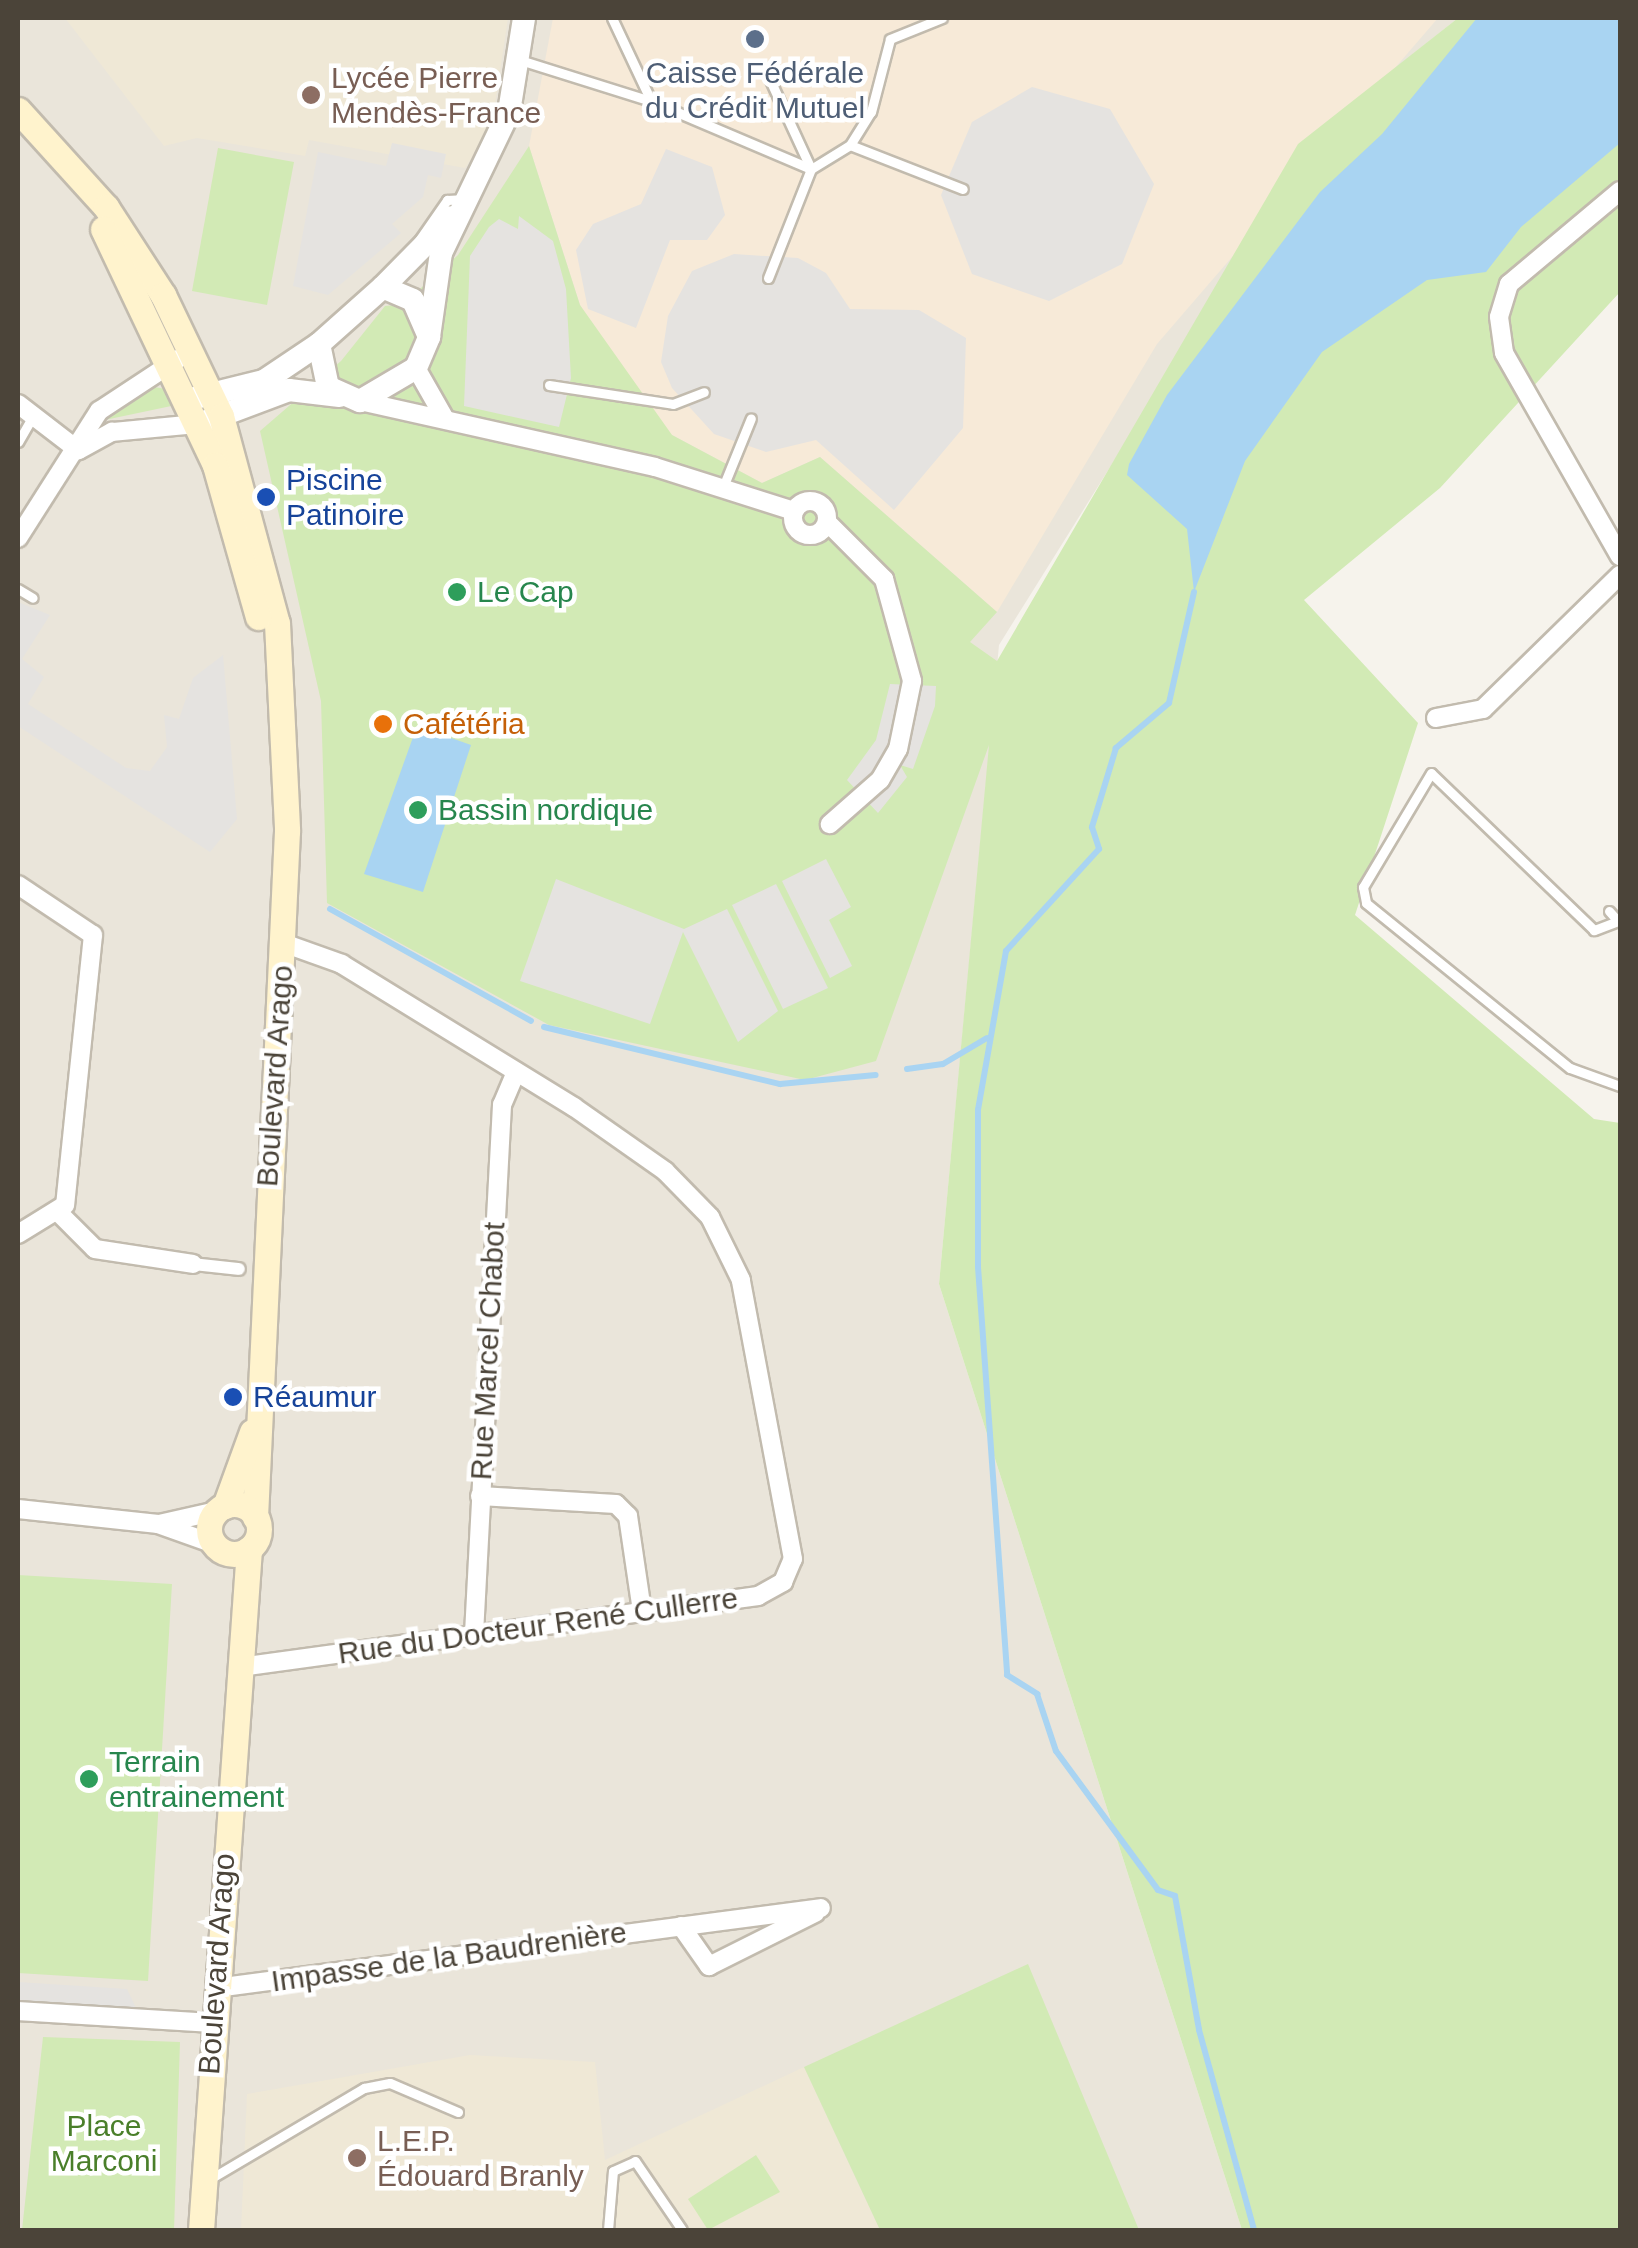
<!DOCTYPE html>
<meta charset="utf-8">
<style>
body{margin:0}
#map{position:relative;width:1638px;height:2248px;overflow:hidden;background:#f6f3ec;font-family:Helvetica,sans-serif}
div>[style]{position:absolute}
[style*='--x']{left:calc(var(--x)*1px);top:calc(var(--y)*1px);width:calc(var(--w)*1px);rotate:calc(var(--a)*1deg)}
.residential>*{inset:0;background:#eae5da}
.commercial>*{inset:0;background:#f7ead8}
.education>*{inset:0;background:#efe8d6}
.green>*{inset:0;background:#d2eab5}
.parking>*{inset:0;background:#e5e3e0}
.water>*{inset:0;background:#a9d4f2}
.stream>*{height:6px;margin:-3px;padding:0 3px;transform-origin:3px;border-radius:3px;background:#a9d4f2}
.roads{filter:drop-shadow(2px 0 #c2bbae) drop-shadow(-2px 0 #c2bbae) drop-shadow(0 2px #c2bbae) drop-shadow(0 -2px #c2bbae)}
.service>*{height:9px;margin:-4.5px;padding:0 4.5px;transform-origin:4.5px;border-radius:4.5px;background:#fff}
.pedestrian>*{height:12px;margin:-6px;padding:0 6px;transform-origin:6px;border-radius:6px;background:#fff}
.minor>*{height:18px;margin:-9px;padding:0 9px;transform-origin:9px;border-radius:9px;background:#fff}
.minor>.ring{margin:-9px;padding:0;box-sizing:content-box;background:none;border:18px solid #fff;border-radius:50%}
.tertiary>*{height:22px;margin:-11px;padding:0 11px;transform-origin:11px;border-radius:11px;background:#fff}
.secondary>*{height:25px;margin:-12.5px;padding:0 12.5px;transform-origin:12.5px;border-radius:12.5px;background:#fff3cd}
.secondary>.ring{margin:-12.5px;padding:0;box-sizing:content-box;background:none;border:25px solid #fff3cd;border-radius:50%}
.dots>*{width:28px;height:28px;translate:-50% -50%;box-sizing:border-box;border:5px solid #fff;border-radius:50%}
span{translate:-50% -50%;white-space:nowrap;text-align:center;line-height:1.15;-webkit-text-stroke:9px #fff;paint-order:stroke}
.service-label{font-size:30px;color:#4e5e75}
.education-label{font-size:30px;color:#785e54}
.left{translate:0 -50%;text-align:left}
.transit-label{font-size:30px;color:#164399}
.leisure-label{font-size:30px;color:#27864d}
.food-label{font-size:30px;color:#c56008}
.street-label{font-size:30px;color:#4b4439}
.park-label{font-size:30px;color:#4a7f2a}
.frame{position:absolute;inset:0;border:20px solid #4b4439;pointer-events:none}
</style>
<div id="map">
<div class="residential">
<div style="clip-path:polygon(18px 18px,1458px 18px,1323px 126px,999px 645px,939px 1284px,1242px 2230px,18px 2230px)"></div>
</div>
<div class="commercial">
<div style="clip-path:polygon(553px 18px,1438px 18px,1157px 344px,997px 612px,820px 457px,762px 483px,672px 435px,628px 384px,580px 305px,529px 146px)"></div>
</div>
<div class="education">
<div style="clip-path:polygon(65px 18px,508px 18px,491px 131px,465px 168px,309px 140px,305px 156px,197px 138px,164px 146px)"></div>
<div style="clip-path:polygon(470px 2055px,595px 2062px,605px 2160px,804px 2067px,880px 2230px,241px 2230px,247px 2094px)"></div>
</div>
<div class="green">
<div style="clip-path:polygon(1458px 18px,1620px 18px,1620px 292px,1440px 488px,1304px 600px,1418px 723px,1355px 915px,1594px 1119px,1620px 1123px,1620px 2230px,1242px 2230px,939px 1284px,989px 745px,876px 1061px,805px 1080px,549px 1025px,327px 903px,321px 701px,260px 431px,341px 361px,385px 306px,403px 304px,458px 255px,529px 146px,580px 305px,672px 435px,762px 483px,820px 457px,997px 612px,970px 642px,997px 661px,1298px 144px)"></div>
<div style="clip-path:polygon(218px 148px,294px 162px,267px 305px,192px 291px)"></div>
<div style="clip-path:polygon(148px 386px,172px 390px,176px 405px,100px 421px)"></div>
<div style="clip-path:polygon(18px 1575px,172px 1584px,148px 1981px,18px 1973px)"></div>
<div style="clip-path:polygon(1028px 1964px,1139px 2230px,880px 2230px,804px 2067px)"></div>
<div style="clip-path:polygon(43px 2037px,180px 2042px,174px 2230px,22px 2230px)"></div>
<div style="clip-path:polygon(756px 2155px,780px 2192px,708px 2230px,688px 2199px)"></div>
</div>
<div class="parking">
<div style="clip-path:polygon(1032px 87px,1110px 109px,1154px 184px,1122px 264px,1049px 301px,972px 274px,941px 195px,972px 122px)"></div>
<div style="clip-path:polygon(392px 143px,446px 154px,441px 178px,428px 175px,423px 197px,392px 224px,401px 233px,328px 295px,293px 286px,318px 152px,386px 166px)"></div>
<div style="clip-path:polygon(666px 149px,712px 167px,725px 215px,707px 240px,670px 240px,636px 328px,588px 309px,576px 250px,593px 224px,641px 204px)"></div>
<div style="clip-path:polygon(519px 216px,553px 241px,566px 289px,571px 378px,559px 427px,464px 406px,470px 256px,489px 227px,499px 219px,518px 229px)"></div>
<div style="clip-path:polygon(734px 254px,798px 258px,826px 273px,850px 309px,919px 310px,966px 338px,963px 428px,894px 510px,816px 440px,766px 452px,714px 434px,672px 388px,661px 362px,668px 316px,692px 271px)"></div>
<div style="clip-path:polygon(18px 602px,50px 615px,22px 659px,44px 677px,28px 704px,126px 768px,150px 771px,167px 747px,164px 715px,179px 719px,193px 678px,223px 655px,237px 819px,210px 852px,18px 726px)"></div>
<div style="clip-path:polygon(890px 684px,936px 686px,935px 706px,913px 769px,900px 765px,907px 777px,878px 813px,847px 780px,876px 740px)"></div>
<div style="clip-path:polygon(826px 859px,851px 907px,829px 920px,852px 966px,830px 978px,782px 881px)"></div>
<div style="clip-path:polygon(556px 879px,684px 929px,727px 909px,778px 1011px,738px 1042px,683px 932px,650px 1024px,520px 981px)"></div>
<div style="clip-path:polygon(776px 884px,828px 988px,783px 1009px,732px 905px)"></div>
<div style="clip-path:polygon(18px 1982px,127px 1989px,137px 2010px,18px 2004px)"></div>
</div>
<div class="water">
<div style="clip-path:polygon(1477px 18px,1620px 18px,1620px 143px,1521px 227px,1486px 272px,1427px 280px,1322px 352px,1245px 461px,1194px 592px,1187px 529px,1127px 475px,1129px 464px,1167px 395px,1320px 192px,1382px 134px)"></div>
<div style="clip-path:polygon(417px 726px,471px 745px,423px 892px,364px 874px)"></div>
</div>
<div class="stream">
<div style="--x:1194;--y:592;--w:114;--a:102.7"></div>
<div style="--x:1169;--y:703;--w:70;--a:139.7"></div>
<div style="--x:1116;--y:748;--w:83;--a:106.9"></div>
<div style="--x:1092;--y:827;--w:23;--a:72"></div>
<div style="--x:1099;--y:849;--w:138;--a:132.4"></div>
<div style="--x:1006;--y:951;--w:161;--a:100"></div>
<div style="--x:978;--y:1110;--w:157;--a:90"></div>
<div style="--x:978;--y:1267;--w:409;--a:85.9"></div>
<div style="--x:1007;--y:1675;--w:36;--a:32"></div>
<div style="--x:1037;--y:1694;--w:60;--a:71.6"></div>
<div style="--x:1056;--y:1751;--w:172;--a:53.7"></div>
<div style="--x:1158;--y:1890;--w:18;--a:19"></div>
<div style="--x:1175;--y:1896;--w:136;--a:79.8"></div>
<div style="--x:1199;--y:2030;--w:207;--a:74.6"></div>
<div style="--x:330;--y:909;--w:230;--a:29.1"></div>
<div style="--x:544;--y:1027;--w:243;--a:13.6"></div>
<div style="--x:780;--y:1084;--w:96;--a:-5.4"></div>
<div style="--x:907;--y:1069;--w:36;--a:-8"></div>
<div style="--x:943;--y:1064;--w:51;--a:-30.6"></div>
</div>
<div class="roads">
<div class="service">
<div style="--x:612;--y:18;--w:92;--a:64.8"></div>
<div style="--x:520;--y:60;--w:137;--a:17.4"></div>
<div style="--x:651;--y:101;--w:174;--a:23"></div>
<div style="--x:765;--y:69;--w:110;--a:65.3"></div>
<div style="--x:850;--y:145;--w:39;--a:-58"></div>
<div style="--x:871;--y:112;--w:75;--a:-75.4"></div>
<div style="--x:890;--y:39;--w:56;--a:-22"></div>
<div style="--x:413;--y:249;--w:60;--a:-55.2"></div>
<div style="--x:447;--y:200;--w:19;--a:-3"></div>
<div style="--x:768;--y:278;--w:117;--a:-68.5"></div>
<div style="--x:811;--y:169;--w:46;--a:-31.6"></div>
<div style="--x:850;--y:145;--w:121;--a:21.3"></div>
<div style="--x:549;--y:385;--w:125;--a:8.7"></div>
<div style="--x:673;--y:404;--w:33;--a:-21"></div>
<div style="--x:18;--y:442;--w:32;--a:-60"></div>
<div style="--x:723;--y:487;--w:74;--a:-67.9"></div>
<div style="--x:18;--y:589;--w:17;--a:31"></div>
<div style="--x:1609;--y:911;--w:13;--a:48"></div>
<div style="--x:1618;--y:921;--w:26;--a:159"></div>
<div style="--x:1594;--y:930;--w:226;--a:-136.1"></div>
<div style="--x:1431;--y:773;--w:133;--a:120.8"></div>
<div style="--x:1363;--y:887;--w:16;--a:79"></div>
<div style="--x:1366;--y:903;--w:262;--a:39"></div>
<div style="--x:1570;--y:1068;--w:53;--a:19.8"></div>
<div style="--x:210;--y:2179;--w:179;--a:-30.6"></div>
<div style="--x:364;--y:2088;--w:26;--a:-11"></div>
<div style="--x:390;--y:2083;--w:74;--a:23.1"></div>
<div style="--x:608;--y:2230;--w:59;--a:-85.2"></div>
<div style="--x:613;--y:2171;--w:24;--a:-24"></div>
<div style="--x:635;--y:2161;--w:83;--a:55.7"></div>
</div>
<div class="pedestrian">
<div style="--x:193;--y:1264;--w:46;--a:6.2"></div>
</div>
<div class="minor">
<div style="--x:1620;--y:191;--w:145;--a:140"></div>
<div style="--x:1509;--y:284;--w:34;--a:107"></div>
<div style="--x:1499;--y:317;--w:36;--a:82"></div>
<div style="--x:1504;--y:353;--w:234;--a:60.3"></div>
<div style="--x:416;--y:368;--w:59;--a:60.4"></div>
<div style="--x:360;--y:401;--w:302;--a:12.6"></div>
<div style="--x:655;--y:467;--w:146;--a:17.6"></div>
<div style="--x:18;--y:404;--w:76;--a:37.5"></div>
<div style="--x:79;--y:450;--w:38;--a:-29"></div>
<div style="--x:112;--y:432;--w:84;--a:-5.4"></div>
<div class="ring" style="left:793px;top:501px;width:16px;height:16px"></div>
<div style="--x:827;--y:522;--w:81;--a:45"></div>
<div style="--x:884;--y:579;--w:106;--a:74.6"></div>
<div style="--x:912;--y:681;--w:69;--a:101.6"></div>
<div style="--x:898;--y:749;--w:36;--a:120"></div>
<div style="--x:880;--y:780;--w:67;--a:138.7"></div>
<div style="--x:18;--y:538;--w:151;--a:-57.5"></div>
<div style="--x:99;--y:411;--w:95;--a:-33.4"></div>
<div style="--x:1436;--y:718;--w:48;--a:-10.8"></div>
<div style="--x:1483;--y:709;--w:192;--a:-44.4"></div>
<div style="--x:18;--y:885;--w:90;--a:33.7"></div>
<div style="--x:93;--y:935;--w:271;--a:95.9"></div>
<div style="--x:65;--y:1205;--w:55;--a:148.3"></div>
<div style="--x:60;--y:1214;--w:49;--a:45"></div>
<div style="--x:95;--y:1249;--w:99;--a:8.7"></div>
<div style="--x:480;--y:1496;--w:136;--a:3.4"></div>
<div style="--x:616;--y:1504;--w:17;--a:45"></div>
<div style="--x:628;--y:1516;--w:96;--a:81.6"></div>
<div style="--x:18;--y:1509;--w:141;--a:6.1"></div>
<div style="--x:158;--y:1524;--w:59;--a:19.7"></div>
<div style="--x:159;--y:1524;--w:59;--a:-12.6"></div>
<div style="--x:474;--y:1634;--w:530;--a:-86.97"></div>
<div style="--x:502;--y:1105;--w:36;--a:-67"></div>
<div style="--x:240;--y:1667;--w:523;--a:-7.8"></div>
<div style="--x:758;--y:1596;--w:29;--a:-29"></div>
<div style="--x:783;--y:1582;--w:25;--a:-67"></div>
<div style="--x:793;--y:1559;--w:284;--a:-100.6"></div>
<div style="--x:741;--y:1280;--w:70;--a:-116.2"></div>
<div style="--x:710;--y:1217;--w:64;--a:-134.4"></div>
<div style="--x:665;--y:1171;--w:111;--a:-144.9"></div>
<div style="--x:574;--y:1107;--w:273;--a:-148.4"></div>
<div style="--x:342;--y:964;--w:63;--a:-160.4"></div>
<div style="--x:681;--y:1926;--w:49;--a:55"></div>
<div style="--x:709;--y:1966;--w:119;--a:-26.6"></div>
<div style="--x:216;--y:1988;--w:610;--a:-7.53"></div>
<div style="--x:18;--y:2011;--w:194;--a:3.5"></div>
</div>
<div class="tertiary">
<div style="--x:383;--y:287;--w:98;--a:-45.4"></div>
<div style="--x:429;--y:337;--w:40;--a:-113.4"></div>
<div style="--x:413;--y:300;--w:33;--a:-157"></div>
<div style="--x:383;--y:287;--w:86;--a:138.3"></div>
<div style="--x:319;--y:344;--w:44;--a:78.2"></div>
<div style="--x:328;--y:387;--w:35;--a:24"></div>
<div style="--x:360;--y:401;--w:65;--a:-30.5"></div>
<div style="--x:416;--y:368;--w:34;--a:-67"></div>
<div style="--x:429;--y:337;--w:85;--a:-81.9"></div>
<div style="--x:441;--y:253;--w:157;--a:-64.3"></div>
<div style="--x:509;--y:112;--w:95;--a:-80.9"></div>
<div style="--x:187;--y:400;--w:79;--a:-13.9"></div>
<div style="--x:264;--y:381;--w:66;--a:-33.9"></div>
<div style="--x:204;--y:422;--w:91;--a:-20.6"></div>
<div style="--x:289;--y:390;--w:51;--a:6.7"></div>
</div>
<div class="secondary">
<div style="--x:18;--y:110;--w:131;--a:47.8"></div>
<div style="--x:106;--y:207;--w:105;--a:57.1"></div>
<div style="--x:163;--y:295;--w:134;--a:64.4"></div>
<div style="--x:221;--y:416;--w:214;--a:74.9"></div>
<div style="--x:277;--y:623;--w:208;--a:87.2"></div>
<div style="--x:287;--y:831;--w:687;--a:92.67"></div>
<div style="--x:103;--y:229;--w:261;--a:64.6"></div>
<div style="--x:215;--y:465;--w:158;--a:74.2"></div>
<div class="ring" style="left:209px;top:1504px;width:25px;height:25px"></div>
<div style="--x:225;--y:1506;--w:79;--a:-70"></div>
<div style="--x:201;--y:2230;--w:683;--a:-85.97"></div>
</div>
</div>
<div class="dots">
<div style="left:755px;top:39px;background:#5c6f8a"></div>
<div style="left:311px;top:95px;background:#8d6e63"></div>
<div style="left:266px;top:497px;background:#1a4fb4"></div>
<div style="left:457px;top:592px;background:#2e9e5b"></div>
<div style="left:383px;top:724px;background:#e8710a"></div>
<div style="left:418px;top:810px;background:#2e9e5b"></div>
<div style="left:233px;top:1397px;background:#1a4fb4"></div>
<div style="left:89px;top:1779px;background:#2e9e5b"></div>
<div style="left:357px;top:2158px;background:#8d6e63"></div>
</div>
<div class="service-label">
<span style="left:755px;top:90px">Caisse Fédérale<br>du Crédit Mutuel</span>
</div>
<div class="education-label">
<span class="left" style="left:331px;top:95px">Lycée Pierre<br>Mendès-France</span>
<span class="left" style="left:377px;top:2158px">L.E.P.<br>Édouard Branly</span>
</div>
<div class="transit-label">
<span class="left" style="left:286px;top:497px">Piscine<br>Patinoire</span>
<span class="left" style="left:253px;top:1397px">Réaumur</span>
</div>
<div class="leisure-label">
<span class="left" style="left:477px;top:592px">Le Cap</span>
<span class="left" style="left:438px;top:810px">Bassin nordique</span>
<span class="left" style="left:109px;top:1779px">Terrain<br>entrainement</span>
</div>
<div class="food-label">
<span class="left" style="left:403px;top:724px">Cafétéria</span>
</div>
<div class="street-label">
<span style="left:275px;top:1076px;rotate:-86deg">Boulevard Arago</span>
<span style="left:488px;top:1351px;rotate:-87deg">Rue Marcel Chabot</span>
<span style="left:538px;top:1626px;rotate:-8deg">Rue du Docteur René Cullerre</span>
<span style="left:449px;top:1957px;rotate:-8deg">Impasse de la Baudrenière</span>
<span style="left:217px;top:1964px;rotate:-86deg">Boulevard Arago</span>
</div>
<div class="park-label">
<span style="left:104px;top:2143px">Place<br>Marconi</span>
</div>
<div class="frame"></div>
</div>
